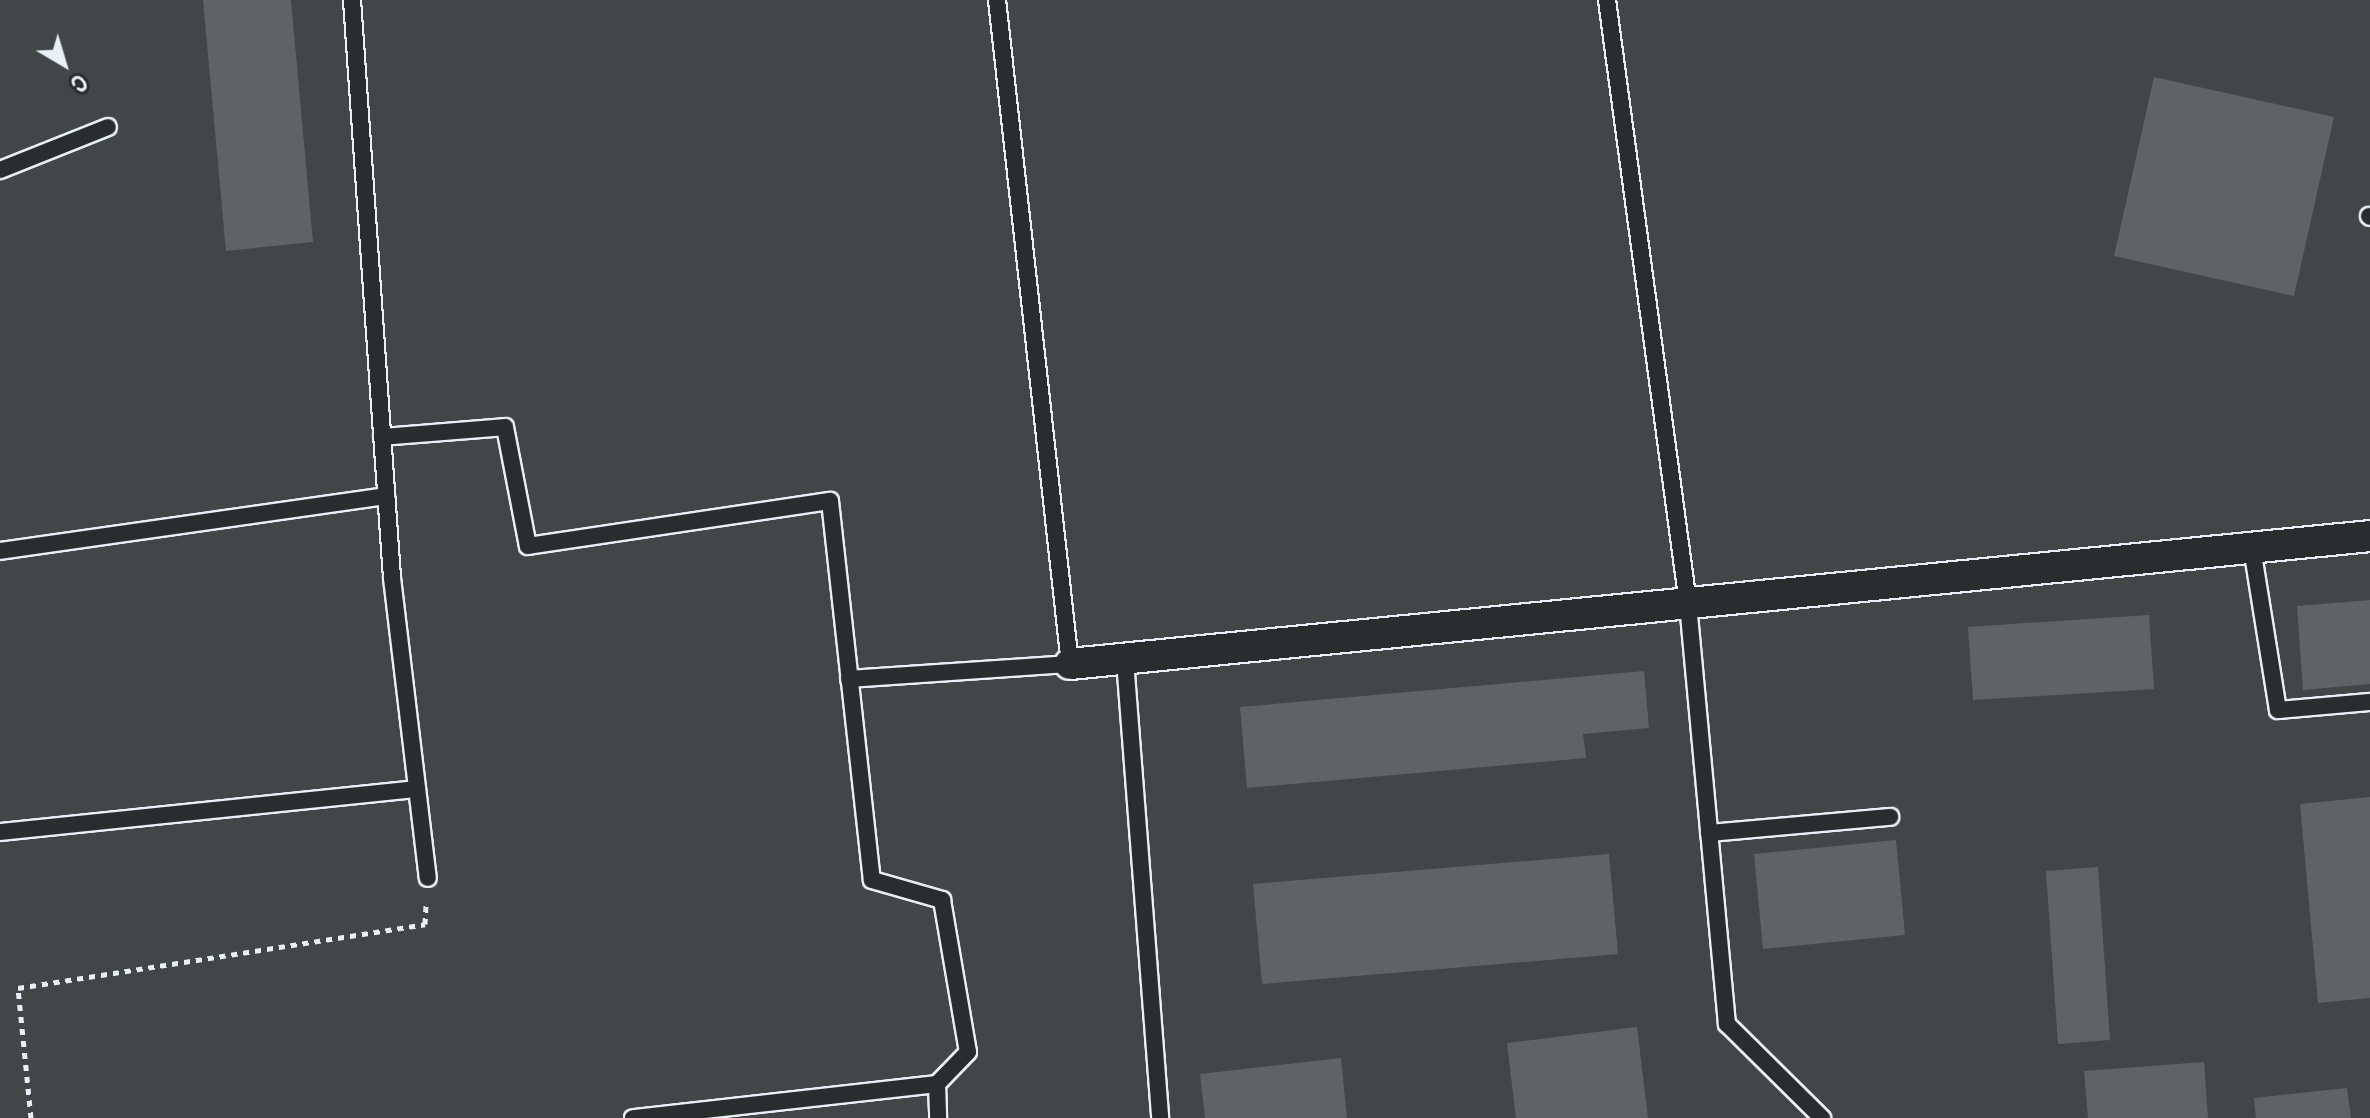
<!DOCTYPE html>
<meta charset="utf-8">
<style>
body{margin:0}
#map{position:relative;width:2370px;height:1118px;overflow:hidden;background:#35393a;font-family:Pangolin,sans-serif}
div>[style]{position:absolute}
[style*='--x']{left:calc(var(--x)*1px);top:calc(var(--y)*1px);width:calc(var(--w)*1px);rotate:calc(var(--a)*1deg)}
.built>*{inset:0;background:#424647}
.building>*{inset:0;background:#5f6365}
.path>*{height:5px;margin-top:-2.5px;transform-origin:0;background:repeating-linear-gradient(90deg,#e8f1f8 0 6px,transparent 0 12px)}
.roads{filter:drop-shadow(2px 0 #e8f1f8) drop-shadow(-2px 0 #e8f1f8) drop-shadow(0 2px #e8f1f8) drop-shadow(0 -2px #e8f1f8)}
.lane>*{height:16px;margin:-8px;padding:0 8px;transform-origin:8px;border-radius:8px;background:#2a2d2e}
.street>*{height:30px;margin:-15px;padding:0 15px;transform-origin:15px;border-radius:15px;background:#2a2d2e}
span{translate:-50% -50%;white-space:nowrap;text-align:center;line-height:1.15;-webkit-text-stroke:6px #2a2d2e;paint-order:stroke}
.north{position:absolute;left:24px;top:24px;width:80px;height:80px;-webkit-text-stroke:6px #2a2d2e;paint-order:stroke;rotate:142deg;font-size:22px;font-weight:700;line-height:32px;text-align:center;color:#e8f1f8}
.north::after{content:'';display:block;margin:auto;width:28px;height:36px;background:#e8f1f8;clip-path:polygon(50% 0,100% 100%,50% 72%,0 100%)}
</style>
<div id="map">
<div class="built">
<div style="clip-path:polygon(0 0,2370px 0,2370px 1118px,0 1118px)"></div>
</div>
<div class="building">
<div style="clip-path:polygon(203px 0,291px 0,313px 242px,226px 251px)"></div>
<div style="clip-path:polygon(2154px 77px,2334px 117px,2294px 296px,2114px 256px)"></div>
<div style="clip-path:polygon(2370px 600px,2370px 684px,2303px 690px,2297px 606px)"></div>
<div style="clip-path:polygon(2149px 615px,2154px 689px,1973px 700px,1968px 627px)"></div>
<div style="clip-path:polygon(1644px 671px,1649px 728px,1583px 734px,1586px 758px,1247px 788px,1240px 707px)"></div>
<div style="clip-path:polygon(2370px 797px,2370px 998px,2318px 1003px,2300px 804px)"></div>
<div style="clip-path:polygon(1896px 840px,1905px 935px,1763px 949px,1754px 854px)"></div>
<div style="clip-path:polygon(1609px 854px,1618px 954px,1262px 984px,1253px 884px)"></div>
<div style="clip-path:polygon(2098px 867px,2110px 1040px,2058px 1044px,2046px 871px)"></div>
<div style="clip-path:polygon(1637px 1027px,1648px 1118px,1516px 1118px,1507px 1043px)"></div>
<div style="clip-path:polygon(1341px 1058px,1347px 1118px,1205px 1118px,1200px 1074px)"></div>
<div style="clip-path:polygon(2204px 1062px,2208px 1118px,2088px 1118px,2084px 1071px)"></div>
<div style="clip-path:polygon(2347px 1088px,2351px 1118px,2256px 1118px,2254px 1098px)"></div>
</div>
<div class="path">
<div style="--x:31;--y:1118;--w:131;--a:-95.7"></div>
<div style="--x:18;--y:988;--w:412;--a:-8.9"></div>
<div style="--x:425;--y:924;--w:20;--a:-87"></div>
</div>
<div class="roads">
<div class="lane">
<div style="--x:352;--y:0;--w:579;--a:86.04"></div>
<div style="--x:392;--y:578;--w:302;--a:83.2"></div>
<div style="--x:1607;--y:0;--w:609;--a:82.36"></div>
<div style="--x:1688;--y:604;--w:422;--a:84.7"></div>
<div style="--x:1727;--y:1024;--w:134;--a:44.7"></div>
<div style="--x:0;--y:170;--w:116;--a:-21.7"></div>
<div style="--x:2369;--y:216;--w:1;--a:45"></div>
<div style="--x:382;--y:437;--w:123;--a:-4.6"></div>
<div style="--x:505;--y:427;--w:121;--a:79.1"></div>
<div style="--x:528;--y:546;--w:305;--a:-8.5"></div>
<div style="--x:830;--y:501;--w:381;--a:83.7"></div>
<div style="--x:872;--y:880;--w:73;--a:15.9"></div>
<div style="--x:942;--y:900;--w:154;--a:80.3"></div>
<div style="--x:968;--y:1052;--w:45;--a:134.1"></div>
<div style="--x:937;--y:1084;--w:306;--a:173.6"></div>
<div style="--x:2252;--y:548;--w:164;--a:80.9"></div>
<div style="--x:2278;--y:710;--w:92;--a:-5"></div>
<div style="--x:0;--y:551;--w:390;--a:-8.1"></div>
<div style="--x:1125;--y:660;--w:459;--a:85.6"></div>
<div style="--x:849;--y:679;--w:222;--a:-3.9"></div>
<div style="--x:1070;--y:664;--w:668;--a:-96.27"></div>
<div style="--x:0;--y:832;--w:419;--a:-5.9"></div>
<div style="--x:1709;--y:833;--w:182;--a:-5.1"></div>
<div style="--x:937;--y:1084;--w:34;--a:88"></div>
</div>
<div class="street">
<div style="--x:1070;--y:664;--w:1306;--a:-5.62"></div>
</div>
</div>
<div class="north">С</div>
</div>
